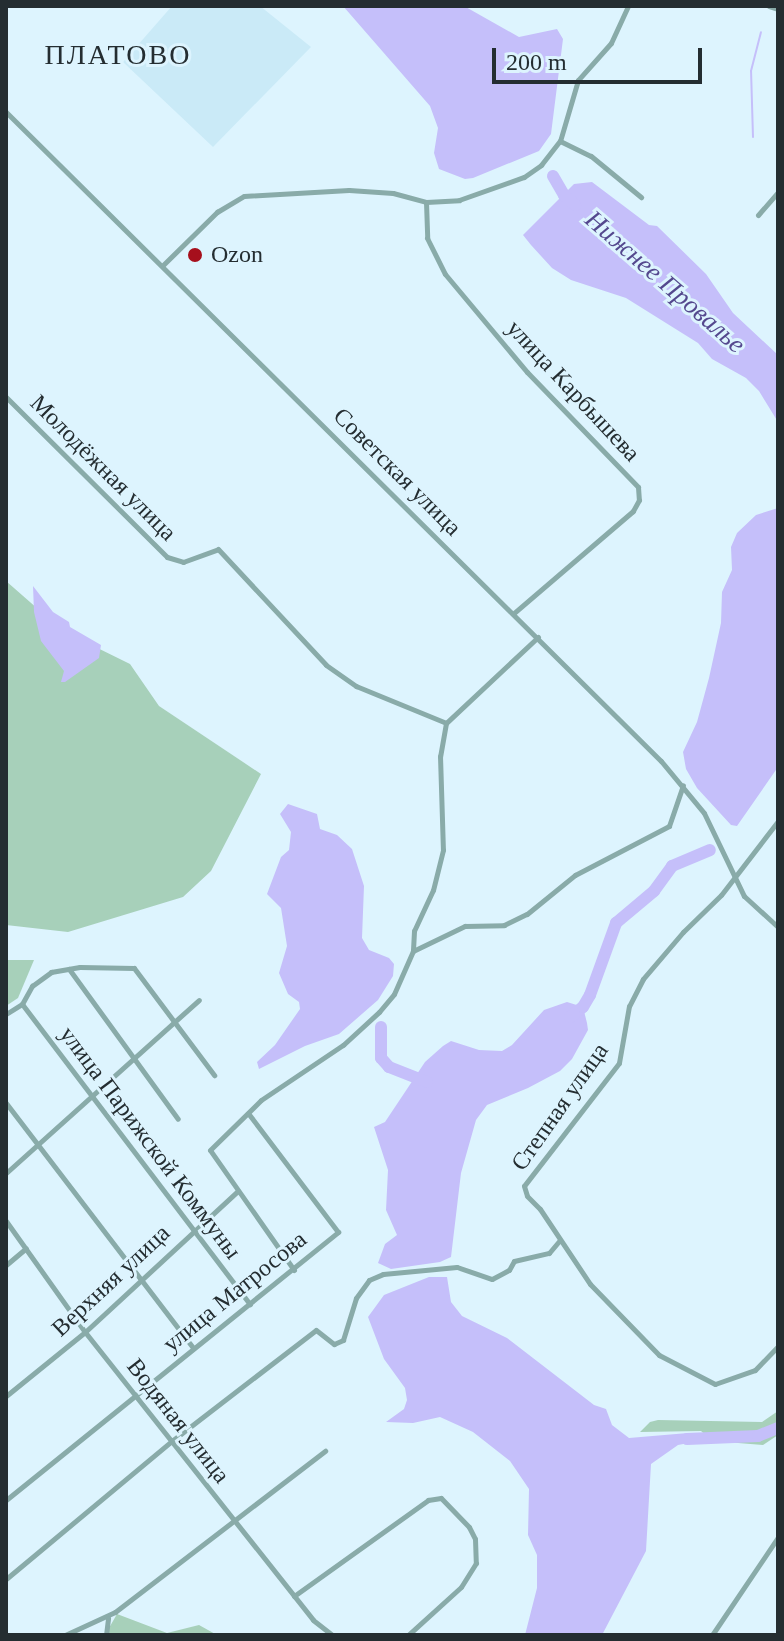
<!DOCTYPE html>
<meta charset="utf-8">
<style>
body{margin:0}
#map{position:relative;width:784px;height:1641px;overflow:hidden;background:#ddf4fe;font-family:"Times New Roman",serif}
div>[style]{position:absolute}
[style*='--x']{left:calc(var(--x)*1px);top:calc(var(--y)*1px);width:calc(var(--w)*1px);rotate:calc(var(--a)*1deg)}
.built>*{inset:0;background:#caeaf7}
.green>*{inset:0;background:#a7d0ba}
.water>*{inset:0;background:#c5bffa}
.stream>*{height:2px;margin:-1px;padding:0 1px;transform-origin:1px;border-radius:1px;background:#c5bffa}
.river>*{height:12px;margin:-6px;padding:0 6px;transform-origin:6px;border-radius:6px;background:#c5bffa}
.minor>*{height:5px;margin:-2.5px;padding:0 2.5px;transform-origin:2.5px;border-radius:2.5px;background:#89aba9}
.dots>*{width:22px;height:22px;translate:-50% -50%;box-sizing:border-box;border:4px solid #ddf4fe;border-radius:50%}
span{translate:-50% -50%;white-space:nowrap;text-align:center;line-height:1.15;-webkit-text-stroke:6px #ddf4fe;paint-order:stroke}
.poi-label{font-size:24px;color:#242d31}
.left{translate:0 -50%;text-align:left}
.street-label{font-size:24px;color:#242d31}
.water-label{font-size:26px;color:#54488e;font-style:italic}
.quarter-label{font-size:28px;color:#242d31;letter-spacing:2px}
.frame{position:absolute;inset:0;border:8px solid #242d31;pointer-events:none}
.scale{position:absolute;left:492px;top:48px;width:210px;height:36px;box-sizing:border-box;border:4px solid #242d31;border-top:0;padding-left:10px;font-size:24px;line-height:28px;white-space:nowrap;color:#242d31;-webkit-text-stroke:6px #ddf4fe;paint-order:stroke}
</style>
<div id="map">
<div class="built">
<div style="clip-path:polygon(172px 6px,260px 6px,311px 47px,213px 147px,123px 62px)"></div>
</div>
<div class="green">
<div style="clip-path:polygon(6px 581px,63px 631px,130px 664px,159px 706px,261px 774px,211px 871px,183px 897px,68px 932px,6px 925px)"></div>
<div style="clip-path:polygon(6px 960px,34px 960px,18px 998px,6px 1006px)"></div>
<div style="clip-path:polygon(778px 1411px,778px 1435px,763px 1445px,713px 1441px,701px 1431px,640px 1432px,650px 1422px,658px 1420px,762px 1422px)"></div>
<div style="clip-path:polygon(117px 1614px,167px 1633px,199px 1625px,217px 1635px,105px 1635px)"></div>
</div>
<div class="water">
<div style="clip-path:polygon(343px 6px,464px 6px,519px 37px,557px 29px,563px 39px,551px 134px,539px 151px,473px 178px,465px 179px,439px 169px,434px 153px,438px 128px,430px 106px)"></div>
<div style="clip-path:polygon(592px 182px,649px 225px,657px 226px,706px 274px,733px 313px,778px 355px,778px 422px,759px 391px,746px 378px,712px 359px,698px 343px,626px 298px,571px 280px,552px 268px,531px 245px,523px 235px,574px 184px)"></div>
<div style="clip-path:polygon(778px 508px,778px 767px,737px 826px,731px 825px,697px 788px,686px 769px,683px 752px,697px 722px,709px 678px,721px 623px,722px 592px,732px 570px,731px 547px,737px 533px,756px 515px)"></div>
<div style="clip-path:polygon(33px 586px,53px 612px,69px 622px,70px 627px,101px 645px,99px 658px,65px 682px,61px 682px,64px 671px,41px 641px,34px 612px)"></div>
<div style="clip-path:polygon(288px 804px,317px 814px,320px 829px,337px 835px,352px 849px,364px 886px,362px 938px,369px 950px,389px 958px,394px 964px,393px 976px,378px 1000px,339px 1034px,305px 1046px,259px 1069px,257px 1062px,275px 1045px,300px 1009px,299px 1002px,288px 994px,279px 973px,287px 946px,281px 908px,267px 894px,281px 857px,289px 850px,291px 832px,280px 814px)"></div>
<div style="clip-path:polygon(567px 1002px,583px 1007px,587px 1023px,588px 1030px,572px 1059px,560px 1071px,528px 1088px,487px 1105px,476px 1120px,461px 1173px,451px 1257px,440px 1262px,391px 1269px,378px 1263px,385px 1244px,397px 1235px,386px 1210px,388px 1170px,374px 1127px,385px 1122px,425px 1062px,443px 1046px,451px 1041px,479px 1050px,502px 1051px,512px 1045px,544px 1010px)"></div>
<div style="clip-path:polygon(429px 1277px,447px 1277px,451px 1302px,462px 1316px,507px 1338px,594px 1405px,606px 1409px,612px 1425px,629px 1438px,688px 1433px,702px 1437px,699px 1441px,678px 1445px,651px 1464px,646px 1551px,602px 1635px,525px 1635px,537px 1588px,537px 1555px,528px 1535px,529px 1489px,510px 1461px,473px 1432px,440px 1417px,413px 1423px,386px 1422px,404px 1409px,407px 1400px,405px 1388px,384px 1359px,368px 1317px,384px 1295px)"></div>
</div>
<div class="stream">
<div style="--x:753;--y:137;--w:66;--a:-91.7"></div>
<div style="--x:751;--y:71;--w:40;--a:-75.6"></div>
</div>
<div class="river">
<div style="--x:553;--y:176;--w:22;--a:60"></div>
<div style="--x:564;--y:195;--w:15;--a:42"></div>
<div style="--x:570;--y:1017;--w:16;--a:-38"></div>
<div style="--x:583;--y:1007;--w:14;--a:-60"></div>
<div style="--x:590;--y:995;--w:77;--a:-70.1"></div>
<div style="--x:616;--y:923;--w:50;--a:-40.1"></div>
<div style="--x:654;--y:891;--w:31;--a:-54"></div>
<div style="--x:672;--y:866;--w:41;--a:-22.8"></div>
<div style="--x:381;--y:1027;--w:31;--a:90"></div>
<div style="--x:381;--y:1058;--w:12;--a:48"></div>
<div style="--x:389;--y:1067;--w:41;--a:21.5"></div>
<div style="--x:687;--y:1439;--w:71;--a:-2.4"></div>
<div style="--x:758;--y:1436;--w:22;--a:-22"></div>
</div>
<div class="minor">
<div style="--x:628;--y:6;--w:41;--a:114.7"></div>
<div style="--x:611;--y:43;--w:50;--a:131.7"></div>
<div style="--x:578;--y:80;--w:64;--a:106.4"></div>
<div style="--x:560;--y:141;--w:34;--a:26"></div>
<div style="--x:591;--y:156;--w:65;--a:39.4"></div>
<div style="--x:769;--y:6;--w:9;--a:18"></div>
<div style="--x:6;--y:112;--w:922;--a:44.74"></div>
<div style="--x:661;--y:761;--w:67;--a:50.4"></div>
<div style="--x:704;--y:813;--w:92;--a:64.3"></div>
<div style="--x:744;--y:896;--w:46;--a:42.4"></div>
<div style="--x:426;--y:202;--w:36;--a:88"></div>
<div style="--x:427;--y:238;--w:40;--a:63.4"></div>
<div style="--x:445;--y:274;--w:128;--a:50.1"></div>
<div style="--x:527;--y:372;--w:160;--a:46"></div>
<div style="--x:638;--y:487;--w:13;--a:86"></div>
<div style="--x:639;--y:500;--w:13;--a:119"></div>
<div style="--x:633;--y:511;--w:157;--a:139.4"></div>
<div style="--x:758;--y:215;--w:30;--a:-49"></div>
<div style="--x:163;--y:265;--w:76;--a:-44.5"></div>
<div style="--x:217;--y:212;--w:31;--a:-31"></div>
<div style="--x:244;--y:196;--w:105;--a:-3.3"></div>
<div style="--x:349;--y:190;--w:44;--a:3.9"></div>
<div style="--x:393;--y:193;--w:34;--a:15"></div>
<div style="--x:426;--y:202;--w:33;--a:-3"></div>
<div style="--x:459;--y:200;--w:69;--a:-19.5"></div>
<div style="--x:524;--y:177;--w:21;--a:-35"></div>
<div style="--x:541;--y:165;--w:31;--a:-52"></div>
<div style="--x:6;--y:397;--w:227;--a:44.8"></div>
<div style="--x:167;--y:557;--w:17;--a:17"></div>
<div style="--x:183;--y:562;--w:37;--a:-20"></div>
<div style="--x:218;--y:549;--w:158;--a:47"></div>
<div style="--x:326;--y:665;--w:37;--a:35"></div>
<div style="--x:356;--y:686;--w:97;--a:22.3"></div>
<div style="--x:538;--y:637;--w:126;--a:136.9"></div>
<div style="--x:446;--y:723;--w:34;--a:100"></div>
<div style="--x:440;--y:756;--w:94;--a:88.2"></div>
<div style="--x:443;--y:850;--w:41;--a:104"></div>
<div style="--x:433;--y:890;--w:45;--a:114.9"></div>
<div style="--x:414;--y:931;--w:20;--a:93"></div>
<div style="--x:413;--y:951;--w:58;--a:-25.7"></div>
<div style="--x:465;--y:926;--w:39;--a:-1"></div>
<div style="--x:504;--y:925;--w:25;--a:-26"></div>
<div style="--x:527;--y:914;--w:62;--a:-39.1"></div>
<div style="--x:575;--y:875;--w:106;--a:-27.5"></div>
<div style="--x:669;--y:826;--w:43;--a:-71.1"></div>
<div style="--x:778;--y:821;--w:93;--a:127.6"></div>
<div style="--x:721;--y:895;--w:53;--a:135.8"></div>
<div style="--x:683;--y:932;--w:62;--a:130.4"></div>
<div style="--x:643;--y:979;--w:30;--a:117"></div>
<div style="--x:629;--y:1006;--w:58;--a:100"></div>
<div style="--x:619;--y:1063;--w:155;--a:127.7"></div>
<div style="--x:524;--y:1186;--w:10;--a:73"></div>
<div style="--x:527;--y:1196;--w:18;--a:45"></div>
<div style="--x:540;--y:1209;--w:90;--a:56.3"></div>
<div style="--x:590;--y:1284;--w:99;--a:45.8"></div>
<div style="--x:659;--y:1355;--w:63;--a:27.4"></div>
<div style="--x:715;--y:1384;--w:42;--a:-19.3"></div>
<div style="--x:755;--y:1370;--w:33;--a:-46"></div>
<div style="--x:69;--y:969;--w:185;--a:54"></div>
<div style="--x:22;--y:1004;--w:377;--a:52.8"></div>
<div style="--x:6;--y:1014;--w:19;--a:-32"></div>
<div style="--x:22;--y:1004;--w:21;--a:-61"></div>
<div style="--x:32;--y:986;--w:24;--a:-36"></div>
<div style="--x:51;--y:972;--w:29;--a:-10"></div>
<div style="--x:80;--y:967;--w:54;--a:1.1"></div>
<div style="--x:134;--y:968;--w:134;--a:53.2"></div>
<div style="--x:6;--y:1103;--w:308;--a:52.6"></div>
<div style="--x:6;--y:1173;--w:259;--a:-41.9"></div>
<div style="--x:6;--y:1221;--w:136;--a:54.6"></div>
<div style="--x:85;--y:1332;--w:367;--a:51.6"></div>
<div style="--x:313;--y:1620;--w:24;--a:38"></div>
<div style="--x:6;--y:1265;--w:26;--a:-40"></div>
<div style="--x:294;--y:1270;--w:146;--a:-125"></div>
<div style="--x:210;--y:1150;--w:71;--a:-44.4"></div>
<div style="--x:261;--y:1100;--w:99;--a:-33.9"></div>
<div style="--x:343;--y:1045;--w:49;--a:-42.5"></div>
<div style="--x:379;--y:1012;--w:23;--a:-50"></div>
<div style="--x:394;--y:994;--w:47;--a:-66.2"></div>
<div style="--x:6;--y:1396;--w:102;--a:-39"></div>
<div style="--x:85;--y:1332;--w:208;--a:-42.7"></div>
<div style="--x:6;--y:1500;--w:427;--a:-38.9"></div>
<div style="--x:338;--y:1232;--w:149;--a:-127.1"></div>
<div style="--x:6;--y:1579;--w:217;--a:-39.8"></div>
<div style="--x:173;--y:1440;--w:180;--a:-37.6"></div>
<div style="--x:316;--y:1330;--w:23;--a:38"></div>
<div style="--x:334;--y:1344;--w:10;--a:-24"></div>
<div style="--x:343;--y:1340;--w:44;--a:-72.8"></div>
<div style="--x:356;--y:1298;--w:22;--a:-54"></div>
<div style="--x:369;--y:1280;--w:15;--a:-23"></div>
<div style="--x:383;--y:1274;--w:74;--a:-5.4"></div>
<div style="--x:457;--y:1267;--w:37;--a:19"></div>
<div style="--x:492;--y:1279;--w:19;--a:-28"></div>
<div style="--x:509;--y:1270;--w:10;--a:-61"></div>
<div style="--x:514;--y:1261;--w:36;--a:-13"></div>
<div style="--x:549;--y:1253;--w:16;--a:-50"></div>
<div style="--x:294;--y:1596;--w:165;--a:-35.6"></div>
<div style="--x:428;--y:1500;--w:13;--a:-9"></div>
<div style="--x:441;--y:1498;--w:40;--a:46"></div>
<div style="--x:469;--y:1527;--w:13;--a:63"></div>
<div style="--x:475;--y:1539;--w:24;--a:88"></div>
<div style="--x:476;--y:1563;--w:28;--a:122"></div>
<div style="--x:461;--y:1587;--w:72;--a:137.8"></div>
<div style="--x:65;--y:1635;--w:55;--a:-24.7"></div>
<div style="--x:115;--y:1612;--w:265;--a:-37.5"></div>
<div style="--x:106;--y:1635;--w:17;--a:-83"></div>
<div style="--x:712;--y:1635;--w:118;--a:-56"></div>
</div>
<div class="dots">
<div style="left:195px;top:255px;background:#a60f1c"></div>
</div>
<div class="poi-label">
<span class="left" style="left:211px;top:255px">Ozon</span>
</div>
<div class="street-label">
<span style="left:573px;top:391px;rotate:47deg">улица Карбышева</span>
<span style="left:103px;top:468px;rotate:45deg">Молодёжная улица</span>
<span style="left:397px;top:472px;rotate:45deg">Советская улица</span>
<span style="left:560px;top:1107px;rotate:-55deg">Степная улица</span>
<span style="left:150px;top:1143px;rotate:53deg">улица Парижской Коммуны</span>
<span style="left:111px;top:1281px;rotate:-43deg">Верхняя улица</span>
<span style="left:235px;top:1292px;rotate:-39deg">улица Матросова</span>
<span style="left:178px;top:1421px;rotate:52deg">Водяная улица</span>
</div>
<div class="water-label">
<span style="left:665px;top:282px;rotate:41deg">Нижнее Провалье</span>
</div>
<div class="quarter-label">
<span style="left:118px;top:55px">ПЛАТОВО</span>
</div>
<div class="frame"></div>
<div class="scale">200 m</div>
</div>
